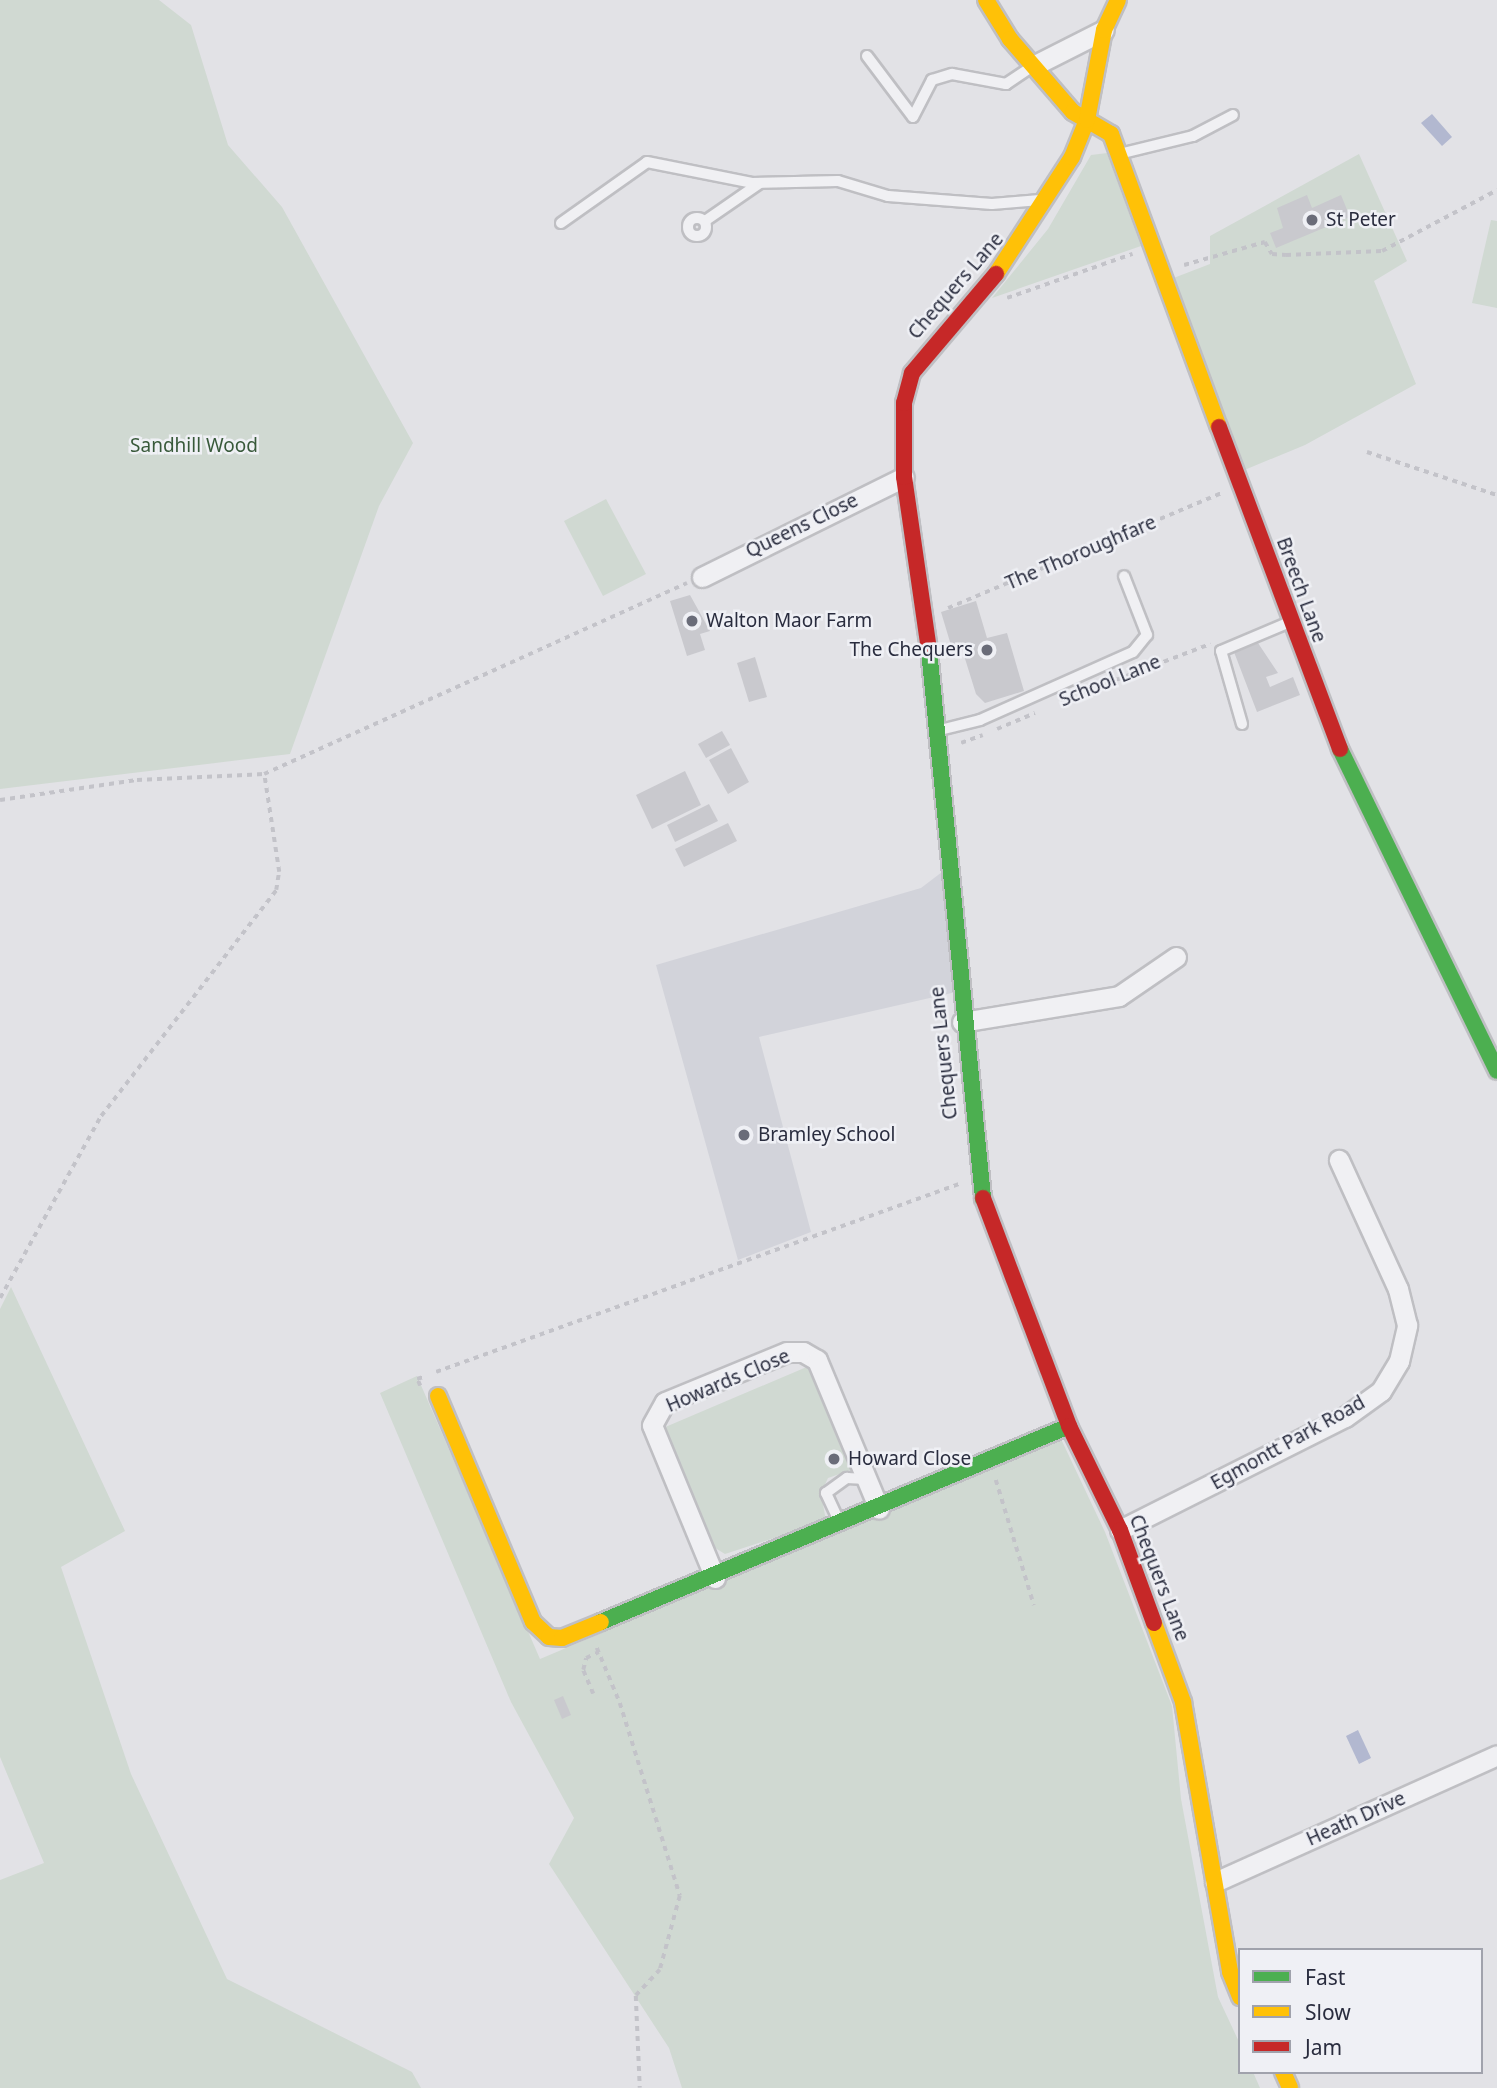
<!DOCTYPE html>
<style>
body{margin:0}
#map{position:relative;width:1497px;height:2088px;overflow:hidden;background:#e2e2e6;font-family:"Noto Sans",sans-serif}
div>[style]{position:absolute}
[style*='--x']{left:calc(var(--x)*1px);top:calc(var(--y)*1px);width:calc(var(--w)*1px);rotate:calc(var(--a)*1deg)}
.built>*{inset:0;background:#d2d3da}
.green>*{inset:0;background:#d0d9d2}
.water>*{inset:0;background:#b2b8d0}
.building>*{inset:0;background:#c9c9ce}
.path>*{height:3.5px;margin-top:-1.75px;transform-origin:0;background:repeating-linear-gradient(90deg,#c3c3c9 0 5px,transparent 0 10px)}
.roads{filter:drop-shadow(2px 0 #bfbfc3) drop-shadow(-2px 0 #bfbfc3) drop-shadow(0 2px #bfbfc3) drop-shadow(0 -2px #bfbfc3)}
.lane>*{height:10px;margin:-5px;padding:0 5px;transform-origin:5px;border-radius:5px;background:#f0f0f3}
.lane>.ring{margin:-5px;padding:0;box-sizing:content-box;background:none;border:10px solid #f0f0f3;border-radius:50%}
.street>*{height:19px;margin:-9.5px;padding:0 9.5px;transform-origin:9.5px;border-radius:9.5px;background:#f0f0f3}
.fast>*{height:16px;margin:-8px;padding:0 8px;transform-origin:8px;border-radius:8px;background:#4caf50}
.slow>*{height:16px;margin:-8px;padding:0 8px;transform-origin:8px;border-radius:8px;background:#ffc107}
.jam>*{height:16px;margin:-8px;padding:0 8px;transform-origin:8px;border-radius:8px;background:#c62828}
.dots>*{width:19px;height:19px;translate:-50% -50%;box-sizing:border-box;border:4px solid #eff0f5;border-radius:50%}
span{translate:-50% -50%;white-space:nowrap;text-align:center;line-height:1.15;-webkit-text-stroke:5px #eff0f5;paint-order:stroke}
.poi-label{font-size:19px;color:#292c3e}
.left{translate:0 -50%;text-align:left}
.right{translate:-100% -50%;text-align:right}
.street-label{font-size:19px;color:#292c3e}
.park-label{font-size:19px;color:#38593a}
.legend{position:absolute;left:1238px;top:1948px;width:245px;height:126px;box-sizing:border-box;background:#eff0f5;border:2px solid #a0a2ac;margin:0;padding:9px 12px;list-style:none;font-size:21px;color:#292c3e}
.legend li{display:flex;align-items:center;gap:14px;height:35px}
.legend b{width:35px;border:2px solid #a0a2ac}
</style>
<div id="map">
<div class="built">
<div style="clip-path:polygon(942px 872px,956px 992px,759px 1037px,811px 1232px,738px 1260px,656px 965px,921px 888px)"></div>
</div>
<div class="green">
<div style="clip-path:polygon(0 0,159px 0,191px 25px,228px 145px,282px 207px,413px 443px,379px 506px,290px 754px,0 789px)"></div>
<div style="clip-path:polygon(1107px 153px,1141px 246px,992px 298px,1048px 229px,1091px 155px)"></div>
<div style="clip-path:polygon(1359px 154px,1407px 261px,1374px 281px,1416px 384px,1305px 445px,1242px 471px,1171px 279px,1210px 264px,1210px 236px)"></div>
<div style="clip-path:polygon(1491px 220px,1497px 221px,1497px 308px,1472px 303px)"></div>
<div style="clip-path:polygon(606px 499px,646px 574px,603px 596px,564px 521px)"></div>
<div style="clip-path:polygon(11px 1287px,125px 1531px,61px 1567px,131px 1774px,227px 1979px,412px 2072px,421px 2088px,0 2088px,0 1880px,44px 1863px,0 1757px,0 1309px)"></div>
<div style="clip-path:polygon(809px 1366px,854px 1469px,828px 1478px,821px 1493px,826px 1521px,725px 1554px,712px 1546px,663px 1428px)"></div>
<div style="clip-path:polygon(417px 1376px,540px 1659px,1061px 1439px,1105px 1532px,1172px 1706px,1181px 1799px,1218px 1997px,1240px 2044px,1240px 2072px,1253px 2072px,1260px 2088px,682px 2088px,669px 2048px,549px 1864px,574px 1818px,511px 1702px,380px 1393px)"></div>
</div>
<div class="water">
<div style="clip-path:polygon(1432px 114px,1452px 137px,1442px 146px,1421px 123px)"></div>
<div style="clip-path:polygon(1358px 1730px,1371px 1758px,1359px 1764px,1346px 1736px)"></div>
</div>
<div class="building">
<div style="clip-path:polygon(1307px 195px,1312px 208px,1341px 195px,1350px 217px,1276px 248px,1270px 233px,1283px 228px,1277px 208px)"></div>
<div style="clip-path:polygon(690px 595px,710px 631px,700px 634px,705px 650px,687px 656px,670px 601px)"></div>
<div style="clip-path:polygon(976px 601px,987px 638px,1007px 633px,1024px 691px,985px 703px,976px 694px,962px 649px,953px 652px,941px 612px)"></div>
<div style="clip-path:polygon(1258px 643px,1278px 673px,1266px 677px,1270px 687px,1293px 677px,1300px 695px,1257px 712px,1234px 652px)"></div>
<div style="clip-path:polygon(755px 657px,767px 697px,749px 702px,737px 663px)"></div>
<div style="clip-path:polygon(722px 731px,730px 745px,706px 758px,698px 744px)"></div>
<div style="clip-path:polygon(731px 748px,749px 782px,728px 794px,709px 760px)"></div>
<div style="clip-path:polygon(685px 771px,701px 805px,652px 829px,636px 795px)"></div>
<div style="clip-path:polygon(709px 804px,718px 821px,675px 842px,667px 825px)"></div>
<div style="clip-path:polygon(728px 823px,737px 841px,684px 867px,675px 849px)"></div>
<div style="clip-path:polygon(563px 1696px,571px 1715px,562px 1719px,554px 1700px)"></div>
</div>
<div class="path">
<div style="--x:1184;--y:265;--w:84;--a:-15.9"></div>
<div style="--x:1265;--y:242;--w:14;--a:60"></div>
<div style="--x:1272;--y:254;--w:14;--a:4"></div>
<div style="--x:1286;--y:255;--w:96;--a:-2.4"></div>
<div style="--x:1382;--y:251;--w:130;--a:-27.9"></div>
<div style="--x:1007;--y:298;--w:133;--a:-19.4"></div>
<div style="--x:1367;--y:452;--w:137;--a:18.3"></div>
<div style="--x:948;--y:608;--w:297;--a:-22.8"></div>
<div style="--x:1061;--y:701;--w:160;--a:-20.9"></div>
<div style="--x:997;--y:729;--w:41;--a:-22.8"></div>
<div style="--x:961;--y:743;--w:23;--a:-20"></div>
<div style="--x:0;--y:800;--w:138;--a:-8.3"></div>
<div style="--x:137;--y:780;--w:127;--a:-2.7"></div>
<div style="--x:264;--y:774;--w:464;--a:-24.3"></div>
<div style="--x:0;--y:1298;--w:208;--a:-61"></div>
<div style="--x:101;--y:1116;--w:286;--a:-52.2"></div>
<div style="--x:276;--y:890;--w:18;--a:-81"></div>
<div style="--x:279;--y:872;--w:99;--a:-98.7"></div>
<div style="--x:436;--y:1372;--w:556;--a:-19.77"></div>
<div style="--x:420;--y:1386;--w:8;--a:-113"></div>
<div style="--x:417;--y:1379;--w:9;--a:-18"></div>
<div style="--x:996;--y:1480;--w:131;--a:73.1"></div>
<div style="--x:597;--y:1648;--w:60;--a:67.3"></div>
<div style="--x:620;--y:1703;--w:202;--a:72.7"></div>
<div style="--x:680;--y:1896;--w:77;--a:105.1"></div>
<div style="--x:660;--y:1970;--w:35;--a:133"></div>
<div style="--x:636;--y:1996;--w:92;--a:87.5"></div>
<div style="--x:593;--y:1694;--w:26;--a:-113"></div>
<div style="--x:583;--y:1670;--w:12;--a:-76"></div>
<div style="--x:586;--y:1658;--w:14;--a:-25"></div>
</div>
<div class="roads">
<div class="lane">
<div style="--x:867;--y:56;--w:76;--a:53"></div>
<div style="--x:913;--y:117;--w:42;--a:-62.8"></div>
<div style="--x:932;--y:80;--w:21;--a:-17"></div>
<div style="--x:952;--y:74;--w:55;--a:10.5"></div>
<div style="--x:1006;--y:84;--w:29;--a:-34"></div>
<div style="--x:1119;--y:154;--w:76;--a:-13.7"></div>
<div style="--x:1193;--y:136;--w:45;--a:-27.7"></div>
<div class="ring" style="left:688px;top:218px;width:8px;height:8px"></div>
<div style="--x:705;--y:221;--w:67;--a:-34.6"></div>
<div style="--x:561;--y:223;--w:105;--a:-35.3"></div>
<div style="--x:647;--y:162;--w:107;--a:11.3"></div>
<div style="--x:752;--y:183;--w:86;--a:-1.3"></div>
<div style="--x:838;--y:181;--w:52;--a:16.7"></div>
<div style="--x:888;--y:196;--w:104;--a:4.4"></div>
<div style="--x:992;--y:204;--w:48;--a:-4.8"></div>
<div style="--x:1242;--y:724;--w:76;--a:-106"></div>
<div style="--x:1221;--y:651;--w:75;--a:-22.8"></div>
<div style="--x:940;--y:730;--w:41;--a:-14"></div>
<div style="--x:980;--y:720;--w:167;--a:-24"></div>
<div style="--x:1133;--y:652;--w:22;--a:-51"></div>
<div style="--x:1147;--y:635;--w:63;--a:-111.3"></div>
<div style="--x:839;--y:1521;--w:31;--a:-115"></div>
<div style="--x:826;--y:1493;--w:26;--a:-36"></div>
<div style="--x:847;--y:1478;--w:19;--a:3"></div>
</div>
<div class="street">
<div style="--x:1035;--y:65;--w:77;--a:-26.9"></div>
<div style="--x:702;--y:577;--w:225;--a:-26.3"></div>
<div style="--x:962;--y:1022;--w:159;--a:-9.4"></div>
<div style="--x:1119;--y:996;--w:69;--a:-34.4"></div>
<div style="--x:1120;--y:1530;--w:252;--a:-26.7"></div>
<div style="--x:1345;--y:1417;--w:44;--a:-35.8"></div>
<div style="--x:1381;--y:1391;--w:35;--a:-59"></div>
<div style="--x:1399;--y:1361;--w:37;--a:-77"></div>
<div style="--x:1407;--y:1325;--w:37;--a:-104"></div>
<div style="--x:1398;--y:1289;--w:142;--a:-114.6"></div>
<div style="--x:715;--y:1578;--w:165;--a:-112.4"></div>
<div style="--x:652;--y:1425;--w:26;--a:-61"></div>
<div style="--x:665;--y:1402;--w:132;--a:-22.3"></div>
<div style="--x:787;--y:1352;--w:16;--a:0"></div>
<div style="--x:803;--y:1352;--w:16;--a:30"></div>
<div style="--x:817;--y:1360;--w:161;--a:67.4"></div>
<div style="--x:1215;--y:1882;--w:309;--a:-24.2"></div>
</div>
<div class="fast">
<div style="--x:929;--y:650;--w:551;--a:84.37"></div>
<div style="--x:1340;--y:749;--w:358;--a:64"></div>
<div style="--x:601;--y:1622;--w:507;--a:-22.72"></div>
</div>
<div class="slow">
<div style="--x:986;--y:0;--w:46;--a:58.4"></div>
<div style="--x:1010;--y:39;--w:96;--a:49.2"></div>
<div style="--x:1073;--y:112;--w:44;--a:30.1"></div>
<div style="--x:1111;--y:134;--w:312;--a:69.8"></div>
<div style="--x:996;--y:274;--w:140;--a:-57"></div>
<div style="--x:1072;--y:157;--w:40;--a:-68"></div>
<div style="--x:1087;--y:120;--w:92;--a:-79.3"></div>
<div style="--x:1104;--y:30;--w:33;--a:-65"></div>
<div style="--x:438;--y:1396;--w:245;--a:67.2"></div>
<div style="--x:533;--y:1622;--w:22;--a:43"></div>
<div style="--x:549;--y:1637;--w:13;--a:4"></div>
<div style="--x:562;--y:1638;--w:42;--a:-22.3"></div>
<div style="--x:1154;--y:1623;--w:84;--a:69.8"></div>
<div style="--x:1183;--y:1702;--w:274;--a:80.1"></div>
<div style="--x:1230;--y:1972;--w:27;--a:68"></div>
<div style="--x:1283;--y:2072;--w:17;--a:66"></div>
</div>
<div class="jam">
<div style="--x:1219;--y:427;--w:344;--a:69.4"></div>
<div style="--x:929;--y:650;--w:175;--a:-98.2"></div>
<div style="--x:904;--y:477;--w:74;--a:-90"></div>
<div style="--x:904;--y:403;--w:31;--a:-75"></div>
<div style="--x:912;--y:373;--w:130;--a:-49.7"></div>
<div style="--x:983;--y:1198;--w:244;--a:69.3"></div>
<div style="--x:1069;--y:1426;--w:116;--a:63.9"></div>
<div style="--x:1120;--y:1530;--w:99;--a:69.9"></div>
</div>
</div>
<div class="dots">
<div style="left:1312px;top:220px;background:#6a6c79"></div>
<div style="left:692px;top:621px;background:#6a6c79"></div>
<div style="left:987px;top:650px;background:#6a6c79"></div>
<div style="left:744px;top:1135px;background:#6a6c79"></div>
<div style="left:834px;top:1459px;background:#6a6c79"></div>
</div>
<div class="poi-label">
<span class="left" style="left:1326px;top:220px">St Peter</span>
<span class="left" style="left:706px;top:621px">Walton Maor Farm</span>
<span class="right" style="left:973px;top:650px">The Chequers</span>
<span class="left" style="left:758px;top:1135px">Bramley School</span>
<span class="left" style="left:848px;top:1459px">Howard Close</span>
</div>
<div class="street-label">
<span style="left:956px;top:286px;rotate:-49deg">Chequers Lane</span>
<span style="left:802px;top:526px;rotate:-26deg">Queens Close</span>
<span style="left:1081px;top:553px;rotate:-23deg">The Thoroughfare</span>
<span style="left:1301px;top:590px;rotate:70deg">Breech Lane</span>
<span style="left:1110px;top:681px;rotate:-22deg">School Lane</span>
<span style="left:944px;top:1053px;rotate:-96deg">Chequers Lane</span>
<span style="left:728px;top:1381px;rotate:-23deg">Howards Close</span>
<span style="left:1288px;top:1443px;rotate:-29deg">Egmontt Park Road</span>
<span style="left:1159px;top:1578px;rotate:69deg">Chequers Lane</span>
<span style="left:1356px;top:1819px;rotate:-24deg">Heath Drive</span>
</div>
<div class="park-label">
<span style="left:194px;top:446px">Sandhill Wood</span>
</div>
<ul class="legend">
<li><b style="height:9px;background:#4caf50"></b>Fast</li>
<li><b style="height:9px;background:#ffc107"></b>Slow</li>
<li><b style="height:9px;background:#c62828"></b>Jam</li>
</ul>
</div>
